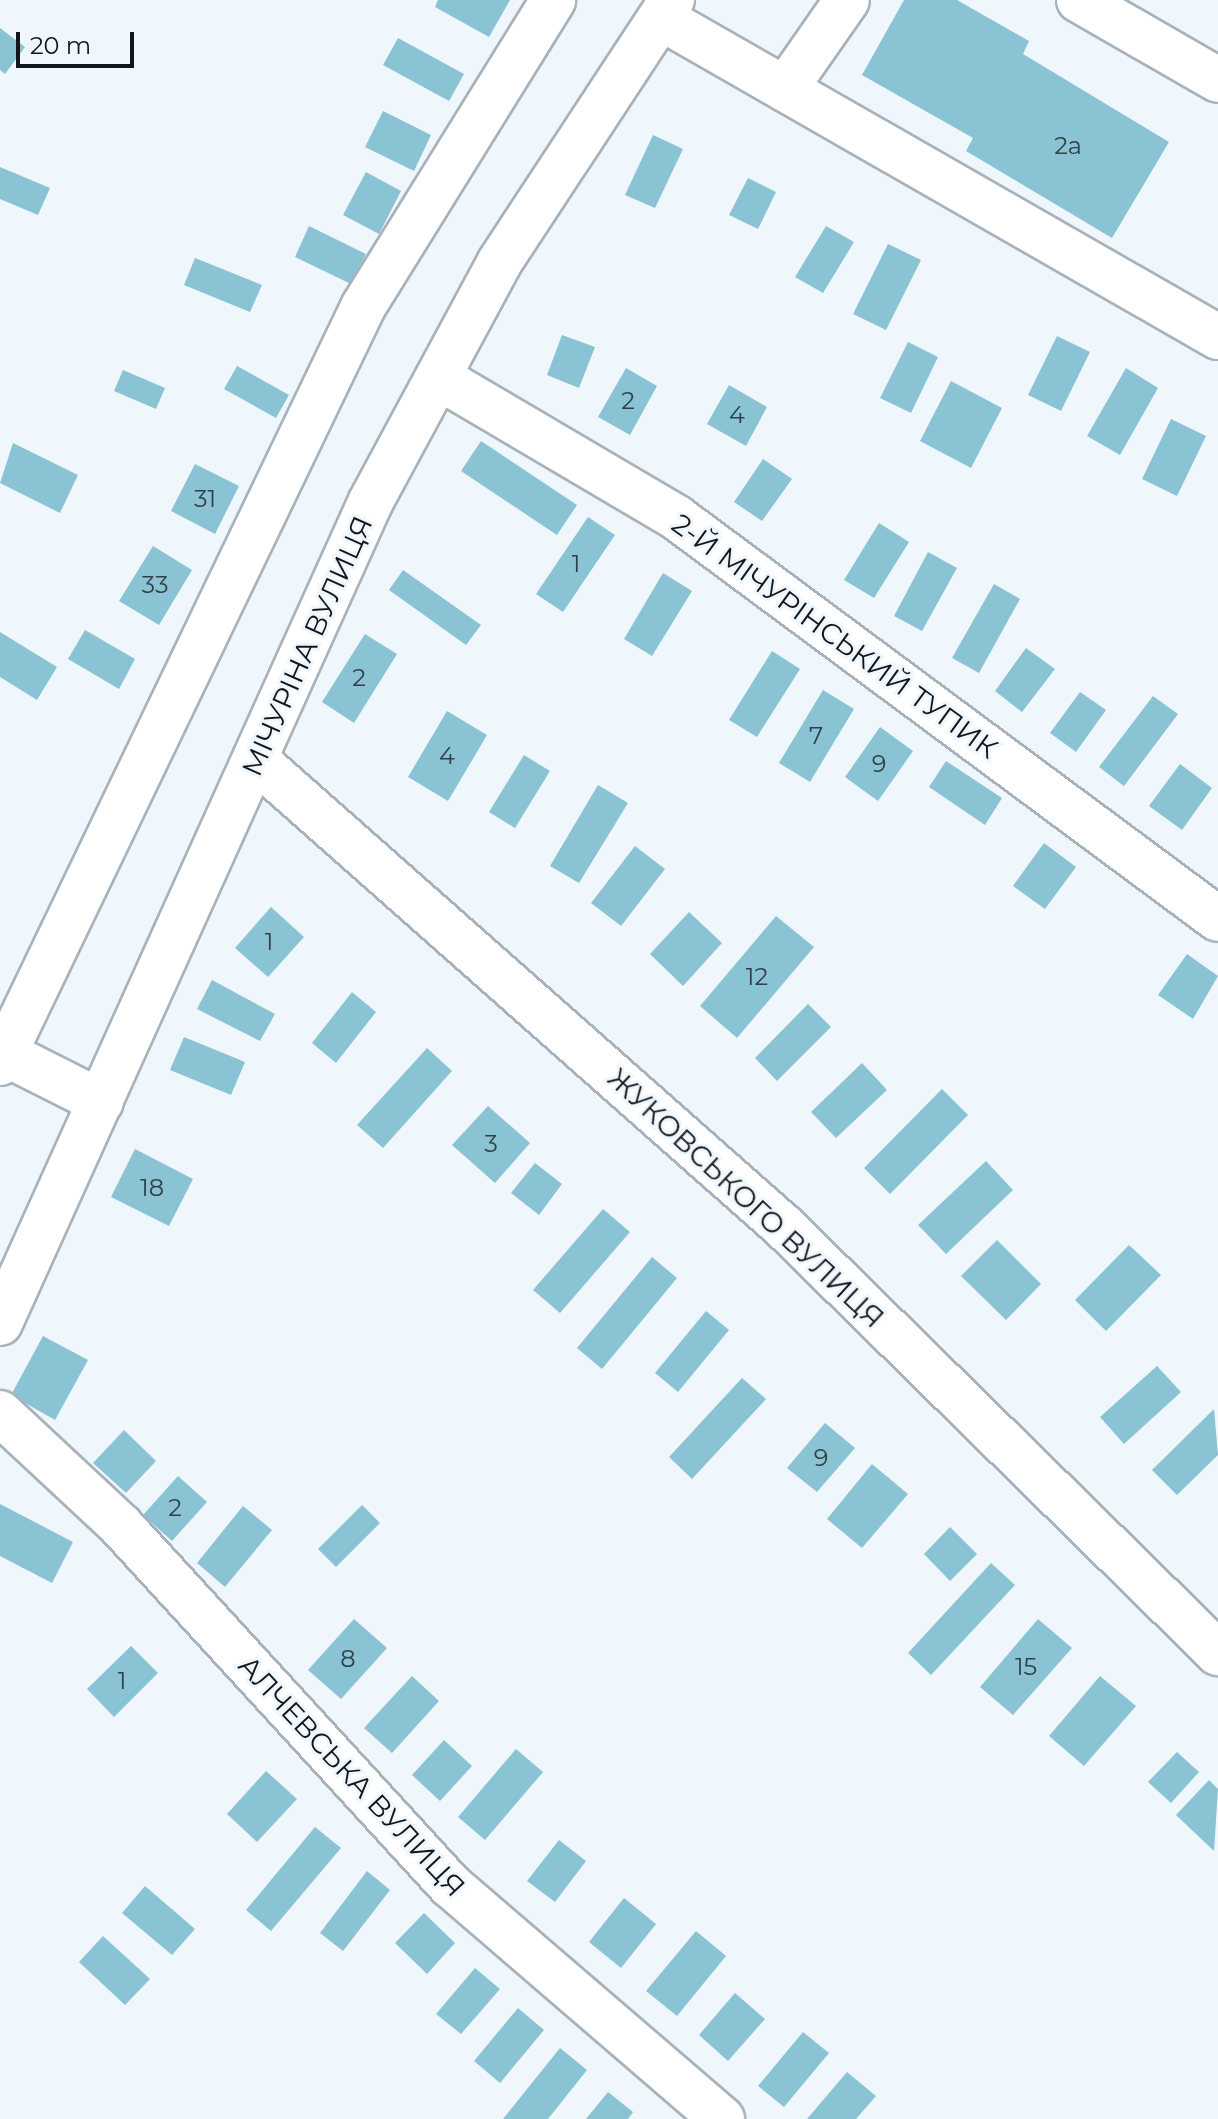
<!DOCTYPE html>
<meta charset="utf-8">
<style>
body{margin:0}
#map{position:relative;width:1218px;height:2119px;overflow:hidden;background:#eff7fd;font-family:Montserrat,sans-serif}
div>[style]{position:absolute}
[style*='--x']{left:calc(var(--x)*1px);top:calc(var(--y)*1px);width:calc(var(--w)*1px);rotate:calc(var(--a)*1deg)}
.building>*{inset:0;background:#8ac3d3}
.roads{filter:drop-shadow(2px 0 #a7b2bc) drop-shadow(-2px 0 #a7b2bc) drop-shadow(0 2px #a7b2bc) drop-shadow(0 -2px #a7b2bc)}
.minor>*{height:44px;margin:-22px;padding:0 22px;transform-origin:22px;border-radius:22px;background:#fff}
span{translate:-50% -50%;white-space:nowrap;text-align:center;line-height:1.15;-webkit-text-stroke:6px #eff7fd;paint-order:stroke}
.number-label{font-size:24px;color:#304148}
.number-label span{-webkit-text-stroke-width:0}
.street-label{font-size:28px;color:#12161a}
.scale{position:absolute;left:16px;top:32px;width:118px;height:36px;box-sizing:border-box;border:4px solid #12161a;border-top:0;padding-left:10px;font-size:24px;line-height:28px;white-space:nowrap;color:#12161a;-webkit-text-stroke:6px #eff7fd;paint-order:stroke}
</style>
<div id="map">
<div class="building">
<div style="clip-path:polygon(438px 0,510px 0,489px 37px,435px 7px)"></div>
<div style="clip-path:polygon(904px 0,957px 0,1029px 41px,1023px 54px,1169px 142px,1112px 238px,966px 151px,973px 138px,862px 75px)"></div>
<div style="clip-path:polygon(0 28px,25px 47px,5px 74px,0 70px)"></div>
<div style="clip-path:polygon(398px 38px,464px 74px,449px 101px,383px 65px)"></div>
<div style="clip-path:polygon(383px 111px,431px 135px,414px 171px,365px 147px)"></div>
<div style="clip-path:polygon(653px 135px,683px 149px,655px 208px,625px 195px)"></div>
<div style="clip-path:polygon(0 167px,50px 188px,38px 215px,0 199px)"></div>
<div style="clip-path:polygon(366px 172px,401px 191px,379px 234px,343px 215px)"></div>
<div style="clip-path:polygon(748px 178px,776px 192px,758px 229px,729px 215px)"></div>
<div style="clip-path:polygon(309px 226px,366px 254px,351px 284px,295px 257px)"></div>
<div style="clip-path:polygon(826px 226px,854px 242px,823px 293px,795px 277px)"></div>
<div style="clip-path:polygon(888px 244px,921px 260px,886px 330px,853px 314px)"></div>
<div style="clip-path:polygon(195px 258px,262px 285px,250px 312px,184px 285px)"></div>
<div style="clip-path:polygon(562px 335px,595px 347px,579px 388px,547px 375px)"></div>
<div style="clip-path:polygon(1057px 336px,1090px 352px,1061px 411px,1028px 395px)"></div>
<div style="clip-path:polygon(908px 342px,938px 357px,911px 413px,880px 398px)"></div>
<div style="clip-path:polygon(237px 366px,289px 395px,276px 418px,224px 389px)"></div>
<div style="clip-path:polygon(626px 368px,657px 386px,630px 435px,598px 417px)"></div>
<div style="clip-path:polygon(1126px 368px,1158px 388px,1120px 455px,1087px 436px)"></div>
<div style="clip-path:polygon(123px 370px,165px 388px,156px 409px,114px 391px)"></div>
<div style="clip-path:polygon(951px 381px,1002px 408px,971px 468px,920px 441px)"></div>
<div style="clip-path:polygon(729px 385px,767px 407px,746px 446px,707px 424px)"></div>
<div style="clip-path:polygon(1171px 419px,1206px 436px,1177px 496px,1142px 479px)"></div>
<div style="clip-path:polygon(481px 441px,577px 505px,557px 535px,461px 471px)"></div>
<div style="clip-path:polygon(13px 443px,78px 475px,60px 513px,0 483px)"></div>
<div style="clip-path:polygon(763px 459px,792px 479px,762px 521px,734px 502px)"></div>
<div style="clip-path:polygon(195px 464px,239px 486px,215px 534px,171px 511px)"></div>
<div style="clip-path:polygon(588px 517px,615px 535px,563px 612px,536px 594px)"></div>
<div style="clip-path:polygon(879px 523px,909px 542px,874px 598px,844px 580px)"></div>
<div style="clip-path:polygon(153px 546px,192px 570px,159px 625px,119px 601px)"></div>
<div style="clip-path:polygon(928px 552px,957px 568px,922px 631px,894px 616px)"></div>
<div style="clip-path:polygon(403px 570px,481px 625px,466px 645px,389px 590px)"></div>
<div style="clip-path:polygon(663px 573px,692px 591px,652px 656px,624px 639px)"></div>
<div style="clip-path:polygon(994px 584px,1020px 599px,979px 673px,952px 658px)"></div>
<div style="clip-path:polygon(85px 630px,135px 659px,119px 689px,68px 659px)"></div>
<div style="clip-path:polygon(0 632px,57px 667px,37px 700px,0 677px)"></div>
<div style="clip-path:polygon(365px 634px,397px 654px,354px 723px,322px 702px)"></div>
<div style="clip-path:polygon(1026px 648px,1055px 669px,1022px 712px,995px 691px)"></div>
<div style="clip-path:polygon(772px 651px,800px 669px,757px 737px,729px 720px)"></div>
<div style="clip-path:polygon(823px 690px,854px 709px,810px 782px,779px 763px)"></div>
<div style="clip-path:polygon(1080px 692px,1106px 710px,1076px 752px,1050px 733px)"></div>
<div style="clip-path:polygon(1153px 696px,1178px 714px,1124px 786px,1099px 767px)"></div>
<div style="clip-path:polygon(447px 711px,487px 735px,448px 801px,408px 777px)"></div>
<div style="clip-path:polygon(880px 727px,913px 751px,878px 801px,845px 777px)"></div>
<div style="clip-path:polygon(524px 755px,550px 771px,515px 828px,489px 812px)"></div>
<div style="clip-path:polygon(946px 761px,1002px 798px,985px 825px,929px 787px)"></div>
<div style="clip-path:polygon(1180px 764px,1212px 788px,1182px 830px,1149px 806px)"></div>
<div style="clip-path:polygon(598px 785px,628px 803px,579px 883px,550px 866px)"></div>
<div style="clip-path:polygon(1044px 843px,1076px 867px,1045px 909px,1013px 886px)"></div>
<div style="clip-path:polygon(635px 846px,665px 869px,621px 926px,591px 903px)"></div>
<div style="clip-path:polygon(271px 907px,304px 937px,268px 977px,235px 948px)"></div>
<div style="clip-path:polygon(689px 912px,722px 943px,683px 986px,650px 954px)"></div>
<div style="clip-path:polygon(776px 916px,814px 947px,737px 1038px,700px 1006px)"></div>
<div style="clip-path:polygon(1187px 954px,1218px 976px,1193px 1019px,1158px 995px)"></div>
<div style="clip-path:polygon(212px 980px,275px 1014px,260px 1041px,197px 1009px)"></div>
<div style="clip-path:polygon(352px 992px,376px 1012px,336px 1063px,312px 1043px)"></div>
<div style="clip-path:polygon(808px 1004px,831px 1027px,777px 1081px,755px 1058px)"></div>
<div style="clip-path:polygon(184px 1037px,245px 1062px,231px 1095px,170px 1070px)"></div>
<div style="clip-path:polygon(427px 1048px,452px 1071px,383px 1148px,357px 1125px)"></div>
<div style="clip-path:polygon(862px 1063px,887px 1090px,836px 1138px,811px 1112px)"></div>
<div style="clip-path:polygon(942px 1089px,968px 1115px,890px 1194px,864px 1168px)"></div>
<div style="clip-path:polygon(488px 1106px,530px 1143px,495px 1183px,452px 1145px)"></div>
<div style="clip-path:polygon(135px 1149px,193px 1179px,169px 1226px,111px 1197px)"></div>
<div style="clip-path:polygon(986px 1161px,1013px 1190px,946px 1254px,918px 1225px)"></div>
<div style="clip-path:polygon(535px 1163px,562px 1184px,539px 1215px,511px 1193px)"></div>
<div style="clip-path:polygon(603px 1209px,630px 1232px,560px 1313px,533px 1290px)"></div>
<div style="clip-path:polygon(997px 1240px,1041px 1284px,1006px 1320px,961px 1276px)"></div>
<div style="clip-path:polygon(1129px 1245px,1161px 1275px,1106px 1331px,1075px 1300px)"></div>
<div style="clip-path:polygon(652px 1257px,677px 1278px,602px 1369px,577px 1348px)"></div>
<div style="clip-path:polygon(706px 1311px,729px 1330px,678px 1392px,655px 1373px)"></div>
<div style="clip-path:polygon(43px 1336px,88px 1360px,55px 1420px,11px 1395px)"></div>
<div style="clip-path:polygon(1157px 1366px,1181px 1392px,1124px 1444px,1100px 1417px)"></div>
<div style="clip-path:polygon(742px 1378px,766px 1399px,692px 1479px,669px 1457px)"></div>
<div style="clip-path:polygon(1214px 1409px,1218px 1455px,1177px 1495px,1152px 1470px)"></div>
<div style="clip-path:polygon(825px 1423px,855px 1448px,817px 1492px,787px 1468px)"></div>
<div style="clip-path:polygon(124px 1430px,156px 1461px,126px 1493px,93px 1463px)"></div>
<div style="clip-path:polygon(872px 1464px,908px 1494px,862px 1548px,827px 1519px)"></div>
<div style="clip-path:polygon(178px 1476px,207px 1502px,172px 1541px,143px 1515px)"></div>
<div style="clip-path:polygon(0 1504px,73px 1542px,52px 1583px,0 1556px)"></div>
<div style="clip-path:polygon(362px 1505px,380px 1523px,336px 1567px,318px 1549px)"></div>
<div style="clip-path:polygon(243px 1506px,272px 1530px,225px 1587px,197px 1563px)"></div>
<div style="clip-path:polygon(950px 1527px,977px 1554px,950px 1581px,924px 1554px)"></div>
<div style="clip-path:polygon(991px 1563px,1015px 1585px,931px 1675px,908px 1653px)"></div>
<div style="clip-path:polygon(354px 1619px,387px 1648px,341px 1699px,308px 1670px)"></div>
<div style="clip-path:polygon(1038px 1619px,1072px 1648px,1013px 1715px,980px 1687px)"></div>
<div style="clip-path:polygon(131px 1646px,158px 1673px,114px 1717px,87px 1689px)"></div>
<div style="clip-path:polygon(412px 1676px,439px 1701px,392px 1753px,364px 1728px)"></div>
<div style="clip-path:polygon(1100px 1676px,1136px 1706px,1084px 1766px,1049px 1736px)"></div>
<div style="clip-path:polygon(444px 1740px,472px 1766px,440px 1801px,412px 1775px)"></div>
<div style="clip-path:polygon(516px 1749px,543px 1772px,485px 1840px,458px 1817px)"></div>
<div style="clip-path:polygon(1177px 1752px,1199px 1772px,1171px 1803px,1148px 1782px)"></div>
<div style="clip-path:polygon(266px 1771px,297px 1799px,257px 1842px,227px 1814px)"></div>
<div style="clip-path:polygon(1209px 1780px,1218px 1789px,1214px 1851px,1176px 1815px)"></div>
<div style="clip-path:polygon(315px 1827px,341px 1848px,271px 1931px,246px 1910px)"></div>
<div style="clip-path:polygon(559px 1840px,586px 1861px,555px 1902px,527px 1881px)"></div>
<div style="clip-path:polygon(367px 1871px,390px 1890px,343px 1951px,320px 1933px)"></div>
<div style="clip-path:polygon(145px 1886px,195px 1929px,172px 1955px,122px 1913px)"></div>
<div style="clip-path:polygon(624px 1898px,656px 1924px,621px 1968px,589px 1942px)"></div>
<div style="clip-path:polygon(424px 1913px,455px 1943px,427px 1974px,395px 1943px)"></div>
<div style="clip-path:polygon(696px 1931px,726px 1956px,677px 2016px,646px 1991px)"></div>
<div style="clip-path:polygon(103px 1936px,150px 1979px,125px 2005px,79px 1962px)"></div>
<div style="clip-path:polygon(475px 1968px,500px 1989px,461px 2034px,436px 2014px)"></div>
<div style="clip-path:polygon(735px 1993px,765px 2019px,728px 2061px,699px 2035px)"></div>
<div style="clip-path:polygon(518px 2008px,544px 2030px,500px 2083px,474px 2061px)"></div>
<div style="clip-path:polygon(803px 2032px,829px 2053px,784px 2107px,758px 2086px)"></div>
<div style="clip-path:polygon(560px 2048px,587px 2070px,548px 2119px,503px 2119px)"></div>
<div style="clip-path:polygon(847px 2072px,876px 2096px,856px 2119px,807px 2119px)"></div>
<div style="clip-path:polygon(608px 2092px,633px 2112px,628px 2119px,586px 2119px)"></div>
</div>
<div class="roads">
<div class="minor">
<div style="--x:1079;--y:0;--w:160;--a:29.9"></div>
<div style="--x:661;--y:18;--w:642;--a:29.8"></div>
<div style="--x:785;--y:89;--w:108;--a:-55.1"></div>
<div style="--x:438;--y:377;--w:277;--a:30.5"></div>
<div style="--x:677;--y:518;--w:673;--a:36.55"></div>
<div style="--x:257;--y:761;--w:702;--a:41.48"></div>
<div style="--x:783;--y:1226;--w:610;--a:44.47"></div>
<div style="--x:0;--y:1051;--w:113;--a:26.8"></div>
<div style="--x:0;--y:1063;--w:839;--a:-64.35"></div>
<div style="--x:363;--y:307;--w:361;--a:-58.2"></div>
<div style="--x:0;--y:1323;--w:900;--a:-65.71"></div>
<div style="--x:370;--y:503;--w:272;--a:-61.7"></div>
<div style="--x:499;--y:263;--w:315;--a:-56.7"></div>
<div style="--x:0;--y:1413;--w:166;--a:43"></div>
<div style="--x:121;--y:1526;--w:487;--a:47.5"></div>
<div style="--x:450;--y:1885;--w:359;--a:40.7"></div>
</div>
</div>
<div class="number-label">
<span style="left:1068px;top:146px">2а</span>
<span style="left:628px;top:401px">2</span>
<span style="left:737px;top:415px">4</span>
<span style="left:205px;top:499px">31</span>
<span style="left:576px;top:564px">1</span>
<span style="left:155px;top:585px">33</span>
<span style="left:359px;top:678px">2</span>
<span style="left:816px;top:736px">7</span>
<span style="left:447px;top:756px">4</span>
<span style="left:879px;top:764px">9</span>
<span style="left:269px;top:942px">1</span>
<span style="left:757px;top:977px">12</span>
<span style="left:491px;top:1144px">3</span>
<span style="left:152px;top:1188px">18</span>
<span style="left:821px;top:1458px">9</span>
<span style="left:175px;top:1508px">2</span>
<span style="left:348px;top:1659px">8</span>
<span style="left:1026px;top:1667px">15</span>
<span style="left:122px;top:1681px">1</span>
</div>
<div class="street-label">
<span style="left:835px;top:636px;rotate:36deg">2-Й МІЧУРІНСЬКИЙ ТУПИК</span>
<span style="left:307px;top:646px;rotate:-66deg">МІЧУРІНА ВУЛИЦЯ</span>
<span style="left:746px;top:1198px;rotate:43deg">ЖУКОВСЬКОГО ВУЛИЦЯ</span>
<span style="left:352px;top:1776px;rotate:47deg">АЛЧЕВСЬКА ВУЛИЦЯ</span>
</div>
<div class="scale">20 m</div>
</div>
